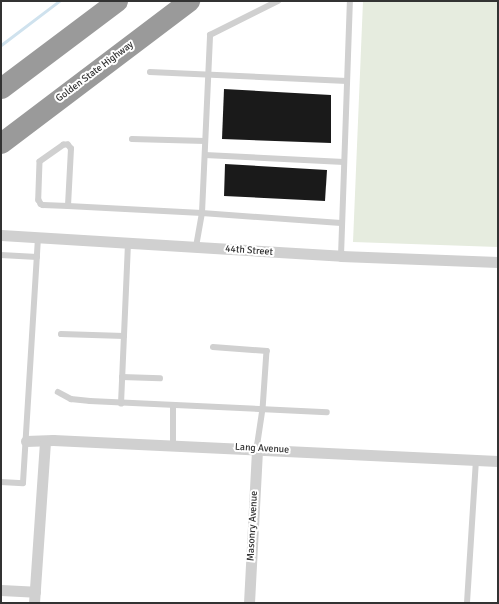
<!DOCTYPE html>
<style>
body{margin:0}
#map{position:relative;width:499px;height:604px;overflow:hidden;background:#fff;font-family:Signika,sans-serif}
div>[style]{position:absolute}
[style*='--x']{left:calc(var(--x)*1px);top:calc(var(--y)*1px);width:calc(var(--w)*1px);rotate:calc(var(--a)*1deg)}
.green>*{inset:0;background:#e6ecdf}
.stream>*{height:3px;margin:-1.5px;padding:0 1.5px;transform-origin:1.5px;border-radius:1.5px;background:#cfe2ee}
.building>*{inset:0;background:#1a1a1a}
.service>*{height:5.5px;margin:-2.75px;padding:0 2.75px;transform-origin:2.75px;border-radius:2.75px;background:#d0d0d0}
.minor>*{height:11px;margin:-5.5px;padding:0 5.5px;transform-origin:5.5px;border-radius:5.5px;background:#d0d0d0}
.motorway>*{height:21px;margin:-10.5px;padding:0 10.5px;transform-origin:10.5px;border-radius:10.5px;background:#9a9a9a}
span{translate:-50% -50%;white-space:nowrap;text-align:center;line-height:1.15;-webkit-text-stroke:4px #fff;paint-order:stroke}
.street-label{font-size:10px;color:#333}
.frame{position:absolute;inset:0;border:2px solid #333;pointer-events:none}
</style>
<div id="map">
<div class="green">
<div style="clip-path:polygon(363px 1px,498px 1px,498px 247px,353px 242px)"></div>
</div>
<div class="stream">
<div style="--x:1;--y:45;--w:73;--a:-37.2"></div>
</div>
<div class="building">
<div style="clip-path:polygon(224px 89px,331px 95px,331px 143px,222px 139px)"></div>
<div style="clip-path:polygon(225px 164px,327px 170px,325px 201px,224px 196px)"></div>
</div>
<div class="service">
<div style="--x:150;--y:72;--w:197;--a:2.6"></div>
<div style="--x:132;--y:139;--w:73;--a:1.6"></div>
<div style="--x:205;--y:155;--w:139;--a:2.9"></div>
<div style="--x:68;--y:206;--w:57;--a:-87"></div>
<div style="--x:71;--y:149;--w:5;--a:-127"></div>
<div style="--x:68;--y:145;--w:4;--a:180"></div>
<div style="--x:64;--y:145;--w:29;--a:145"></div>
<div style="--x:40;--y:162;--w:38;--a:92"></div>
<div style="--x:39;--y:200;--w:4;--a:63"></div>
<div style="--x:41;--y:204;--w:2;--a:27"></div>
<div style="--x:43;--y:205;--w:25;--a:2"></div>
<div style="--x:68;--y:206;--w:134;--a:3"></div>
<div style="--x:202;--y:213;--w:139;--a:4.1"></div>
<div style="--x:196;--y:247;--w:35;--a:-80"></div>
<div style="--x:202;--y:213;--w:178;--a:-87.4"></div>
<div style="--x:210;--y:35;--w:76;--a:-26.6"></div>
<div style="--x:1;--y:255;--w:36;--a:3"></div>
<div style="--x:341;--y:256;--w:255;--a:-88"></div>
<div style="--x:61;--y:334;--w:63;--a:1.8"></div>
<div style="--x:213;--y:347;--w:54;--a:4.2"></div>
<div style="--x:267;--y:351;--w:58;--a:93.9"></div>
<div style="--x:263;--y:409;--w:40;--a:98.5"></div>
<div style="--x:122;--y:377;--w:38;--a:2"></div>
<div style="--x:58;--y:392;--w:15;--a:28"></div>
<div style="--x:71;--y:399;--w:19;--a:6"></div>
<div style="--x:90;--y:401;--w:237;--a:2.7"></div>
<div style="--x:121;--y:404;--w:161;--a:-87.5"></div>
<div style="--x:173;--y:445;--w:39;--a:-90"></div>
<div style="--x:1;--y:482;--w:22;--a:3"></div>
<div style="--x:23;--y:483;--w:246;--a:-86.5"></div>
<div style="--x:467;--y:603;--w:143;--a:-86.4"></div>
</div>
<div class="minor">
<div style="--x:1;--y:235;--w:341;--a:3.5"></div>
<div style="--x:341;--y:256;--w:157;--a:2.2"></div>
<div style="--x:26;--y:441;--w:27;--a:-2"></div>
<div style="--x:53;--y:440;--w:445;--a:2.7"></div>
<div style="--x:1;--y:590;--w:34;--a:3"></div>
<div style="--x:34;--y:603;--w:161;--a:-86.1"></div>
<div style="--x:249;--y:603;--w:154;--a:-87"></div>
</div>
<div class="motorway">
<div style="--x:1;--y:88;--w:145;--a:-36.9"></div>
<div style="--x:1;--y:143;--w:236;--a:-37.1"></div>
</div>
<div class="street-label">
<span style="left:95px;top:72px;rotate:-37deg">Golden State Highway</span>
<span style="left:249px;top:251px;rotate:4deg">44th Street</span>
<span style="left:262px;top:449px;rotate:3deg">Lang Avenue</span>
<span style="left:253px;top:526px;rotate:-87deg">Masonry Avenue</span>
</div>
<div class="frame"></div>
</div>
